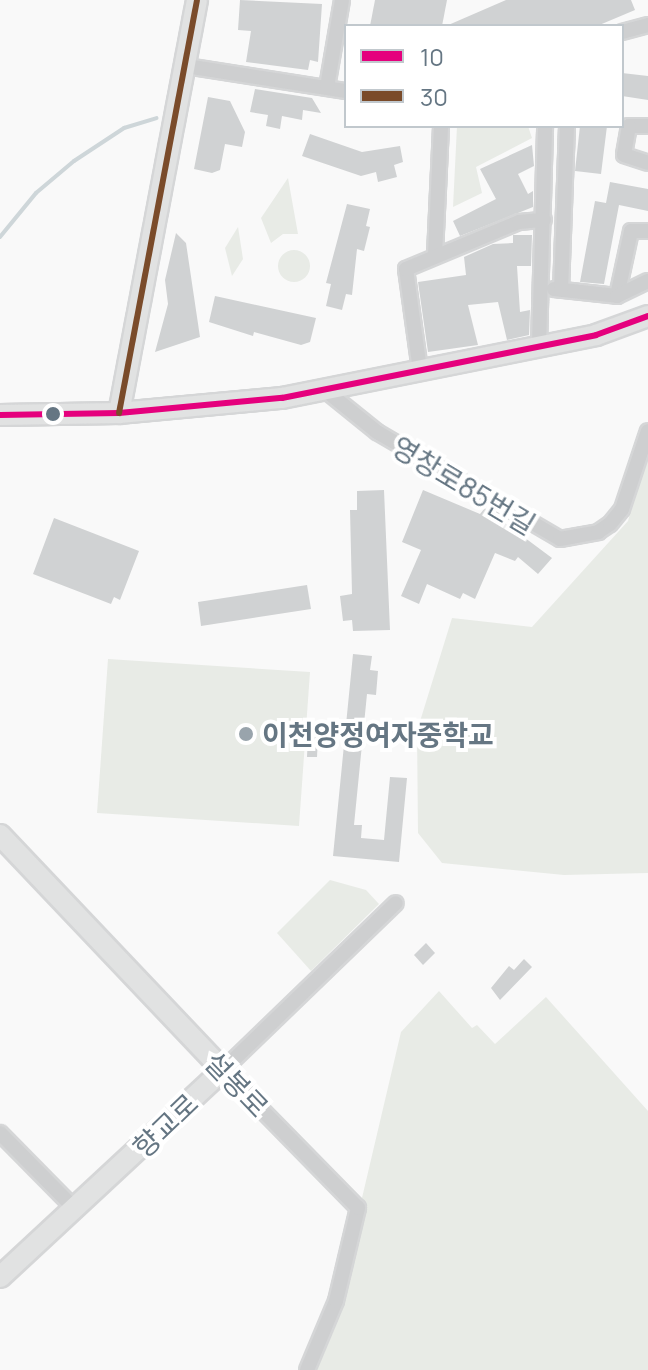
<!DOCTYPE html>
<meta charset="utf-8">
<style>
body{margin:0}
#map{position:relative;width:648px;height:1370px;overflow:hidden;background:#f9f9f9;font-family:Manrope,"Noto Sans KR",sans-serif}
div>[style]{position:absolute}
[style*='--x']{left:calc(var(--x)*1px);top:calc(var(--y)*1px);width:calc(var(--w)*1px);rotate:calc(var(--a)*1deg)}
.green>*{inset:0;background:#e8ebe6}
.round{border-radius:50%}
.stream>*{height:4px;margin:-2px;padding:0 2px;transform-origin:2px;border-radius:2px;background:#ced6d9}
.building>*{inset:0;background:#d0d2d3}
.roads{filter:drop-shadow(2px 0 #d5d6d7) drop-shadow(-2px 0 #d5d6d7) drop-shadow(0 2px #d5d6d7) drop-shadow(0 -2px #d5d6d7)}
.street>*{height:14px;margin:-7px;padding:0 7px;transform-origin:7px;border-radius:7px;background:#cecfd0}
.secondary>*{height:20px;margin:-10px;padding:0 10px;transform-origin:10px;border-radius:10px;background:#e1e2e2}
.bus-1>*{height:6px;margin:-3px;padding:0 3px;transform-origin:3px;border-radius:3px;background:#e5007d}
.bus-2>*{height:6px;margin:-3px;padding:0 3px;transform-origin:3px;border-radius:3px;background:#7a4b2a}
.dots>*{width:22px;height:22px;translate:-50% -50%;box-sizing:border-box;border:4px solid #fff;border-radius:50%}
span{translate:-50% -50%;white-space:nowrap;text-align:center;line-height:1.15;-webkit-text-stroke:8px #fff;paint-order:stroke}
.street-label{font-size:28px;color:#657683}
.poi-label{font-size:28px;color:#657683;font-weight:700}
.left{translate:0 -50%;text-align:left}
.legend{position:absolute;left:344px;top:24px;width:280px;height:104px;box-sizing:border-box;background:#fff;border:2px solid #c1c8cd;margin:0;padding:10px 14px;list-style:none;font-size:24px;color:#657683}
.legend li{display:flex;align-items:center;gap:16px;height:40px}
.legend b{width:40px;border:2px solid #c1c8cd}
</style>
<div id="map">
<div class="green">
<div style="clip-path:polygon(457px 126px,528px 126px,532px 138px,476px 167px,482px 193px,453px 207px)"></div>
<div style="clip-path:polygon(288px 178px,298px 234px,283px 234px,271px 243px,261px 218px)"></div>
<div style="clip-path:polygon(238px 227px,243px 259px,232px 276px,225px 248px)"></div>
<div class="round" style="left:278px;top:250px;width:32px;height:32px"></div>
<div style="clip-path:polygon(648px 446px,648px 873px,564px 875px,442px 863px,418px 833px,417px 731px,452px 618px,532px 627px,628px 521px)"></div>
<div style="clip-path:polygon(108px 659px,310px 672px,299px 826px,97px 813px)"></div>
<div style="clip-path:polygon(330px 880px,366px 890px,379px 904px,311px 971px,277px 933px)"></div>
<div style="clip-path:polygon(439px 991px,472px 1028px,477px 1025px,495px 1044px,546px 997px,648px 1111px,648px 1370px,304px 1370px,338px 1300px,401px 1032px)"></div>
</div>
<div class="stream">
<div style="--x:0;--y:237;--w:57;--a:-50.7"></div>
<div style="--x:36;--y:193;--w:50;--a:-40.1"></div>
<div style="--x:74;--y:161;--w:60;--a:-33.4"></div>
<div style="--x:124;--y:128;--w:34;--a:-17"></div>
</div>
<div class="building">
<div style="clip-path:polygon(240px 0,322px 4px,318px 62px,310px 60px,308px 70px,246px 62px,251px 31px,238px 30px)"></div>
<div style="clip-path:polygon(375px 0,447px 0,442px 26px,370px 26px)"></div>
<div style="clip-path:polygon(506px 0,631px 0,635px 10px,597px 26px,446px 26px)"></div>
<div style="clip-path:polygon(622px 73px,648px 76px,648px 100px,622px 96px)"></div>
<div style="clip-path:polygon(255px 89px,312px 98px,321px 113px,303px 110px,302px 120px,282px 116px,280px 129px,266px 126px,268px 115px,250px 112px)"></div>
<div style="clip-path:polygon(208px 97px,230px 101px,245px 132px,242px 147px,225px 144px,220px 170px,212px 173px,194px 169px)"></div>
<div style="clip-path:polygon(580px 126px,607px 126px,601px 174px,575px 171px)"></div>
<div style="clip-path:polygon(310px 134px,362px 152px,400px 146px,403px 162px,394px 165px,397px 177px,378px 182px,376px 172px,361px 176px,302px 156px)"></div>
<div style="clip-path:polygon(532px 145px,534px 166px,518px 174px,528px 194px,533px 191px,533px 207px,460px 236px,453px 221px,496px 199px,480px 169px)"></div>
<div style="clip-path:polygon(610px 182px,648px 189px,648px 211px,619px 205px,604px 284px,580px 282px,595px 201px,606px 203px)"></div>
<div style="clip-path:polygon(347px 204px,370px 209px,366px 226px,370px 227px,364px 251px,357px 249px,352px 295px,346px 294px,342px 310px,326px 306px,331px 284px,326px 283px)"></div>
<div style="clip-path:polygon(176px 233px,186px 243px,200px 337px,155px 352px,168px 304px,165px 280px)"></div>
<div style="clip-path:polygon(513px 235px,532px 235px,531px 266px,517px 266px,520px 312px,530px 310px,529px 335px,507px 340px,498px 302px,468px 305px,478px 345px,428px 352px,418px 282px,466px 275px,464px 257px,493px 244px,513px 243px)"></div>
<div style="clip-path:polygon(215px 296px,316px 318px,310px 342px,301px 345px,254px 332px,253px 336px,209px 322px)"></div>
<div style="clip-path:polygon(384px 490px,390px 630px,353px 631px,352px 620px,343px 621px,340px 596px,352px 594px,350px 510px,357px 510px,357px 491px)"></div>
<div style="clip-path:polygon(423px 490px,480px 514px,485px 508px,552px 558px,538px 574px,518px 557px,515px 561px,495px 553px,475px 599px,463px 593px,460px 599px,427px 584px,419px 604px,401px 596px,421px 550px,402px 542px)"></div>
<div style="clip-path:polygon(54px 518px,139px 551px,120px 600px,114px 597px,111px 604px,33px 574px)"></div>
<div style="clip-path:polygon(307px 585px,311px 609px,201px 626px,198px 602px)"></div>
<div style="clip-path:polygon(353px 654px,372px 656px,370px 670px,378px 671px,376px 695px,367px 694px,354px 825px,362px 825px,361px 838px,384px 840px,390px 777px,407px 778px,399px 862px,333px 856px)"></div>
<div style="clip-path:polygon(308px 735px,318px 736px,317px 757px,307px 757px)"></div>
<div style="clip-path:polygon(426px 943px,435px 953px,423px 965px,414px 955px)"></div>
<div style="clip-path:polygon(524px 959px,532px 967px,500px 1000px,491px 988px,509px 966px,514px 970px)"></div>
</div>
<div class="roads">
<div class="street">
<div style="--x:622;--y:32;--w:27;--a:-15"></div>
<div style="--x:186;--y:66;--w:162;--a:8.9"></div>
<div style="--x:327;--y:87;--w:88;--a:-80.2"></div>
<div style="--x:648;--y:126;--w:19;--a:180"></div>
<div style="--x:629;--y:126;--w:29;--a:100"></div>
<div style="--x:624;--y:155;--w:25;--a:18"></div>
<div style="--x:435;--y:254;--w:128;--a:-87.3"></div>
<div style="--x:554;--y:289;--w:63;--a:6.3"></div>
<div style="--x:617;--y:296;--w:66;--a:-77.8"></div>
<div style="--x:631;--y:231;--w:17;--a:0"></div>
<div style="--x:561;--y:290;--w:164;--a:-87.9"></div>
<div style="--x:617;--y:296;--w:34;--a:-26"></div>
<div style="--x:539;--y:345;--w:219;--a:-88.4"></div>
<div style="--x:420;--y:370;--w:102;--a:-97.9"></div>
<div style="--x:406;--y:269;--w:122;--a:-22.6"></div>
<div style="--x:519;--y:222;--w:25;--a:-5"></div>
<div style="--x:325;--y:390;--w:67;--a:38.9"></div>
<div style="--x:377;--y:432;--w:212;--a:30.3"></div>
<div style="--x:560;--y:539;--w:39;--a:-10"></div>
<div style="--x:598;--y:532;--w:14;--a:-34"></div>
<div style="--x:610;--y:524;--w:19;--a:-51"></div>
<div style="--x:622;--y:509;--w:82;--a:-71.6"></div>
<div style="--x:0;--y:1133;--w:108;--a:45.4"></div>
<div style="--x:307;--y:1370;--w:75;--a:-67.2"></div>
<div style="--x:336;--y:1301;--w:96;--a:-76.7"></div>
<div style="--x:358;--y:1208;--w:193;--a:-134.4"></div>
<div style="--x:223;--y:1070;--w:240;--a:-44"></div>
</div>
<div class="secondary">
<div style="--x:119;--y:413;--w:420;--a:-79.3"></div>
<div style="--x:0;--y:415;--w:119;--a:-1"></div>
<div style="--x:119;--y:413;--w:164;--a:-5.3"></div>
<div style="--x:282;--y:398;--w:320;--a:-11.3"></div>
<div style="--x:596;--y:335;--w:55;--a:-20.1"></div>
<div style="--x:0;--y:835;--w:324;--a:46.5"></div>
<div style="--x:223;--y:1070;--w:304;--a:137.1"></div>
</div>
</div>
<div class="bus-1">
<div style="--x:0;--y:415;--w:119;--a:-1"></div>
<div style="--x:119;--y:413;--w:164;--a:-5.3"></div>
<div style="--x:282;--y:398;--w:320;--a:-11.3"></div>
<div style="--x:596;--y:335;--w:55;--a:-20.1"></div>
</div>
<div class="bus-2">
<div style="--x:119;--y:413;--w:420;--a:-79.3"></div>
</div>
<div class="dots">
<div style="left:53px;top:414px;background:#657683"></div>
<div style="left:246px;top:734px;background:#99a4ac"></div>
</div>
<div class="street-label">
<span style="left:464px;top:485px;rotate:31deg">영창로85번길</span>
<span style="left:237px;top:1084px;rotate:46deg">설봉로</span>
<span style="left:165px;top:1125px;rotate:-44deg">향교로</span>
</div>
<div class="poi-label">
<span class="left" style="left:262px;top:734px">이천양정여자중학교</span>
</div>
<ul class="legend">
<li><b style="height:10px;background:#e5007d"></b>10</li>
<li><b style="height:10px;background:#7a4b2a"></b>30</li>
</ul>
</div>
